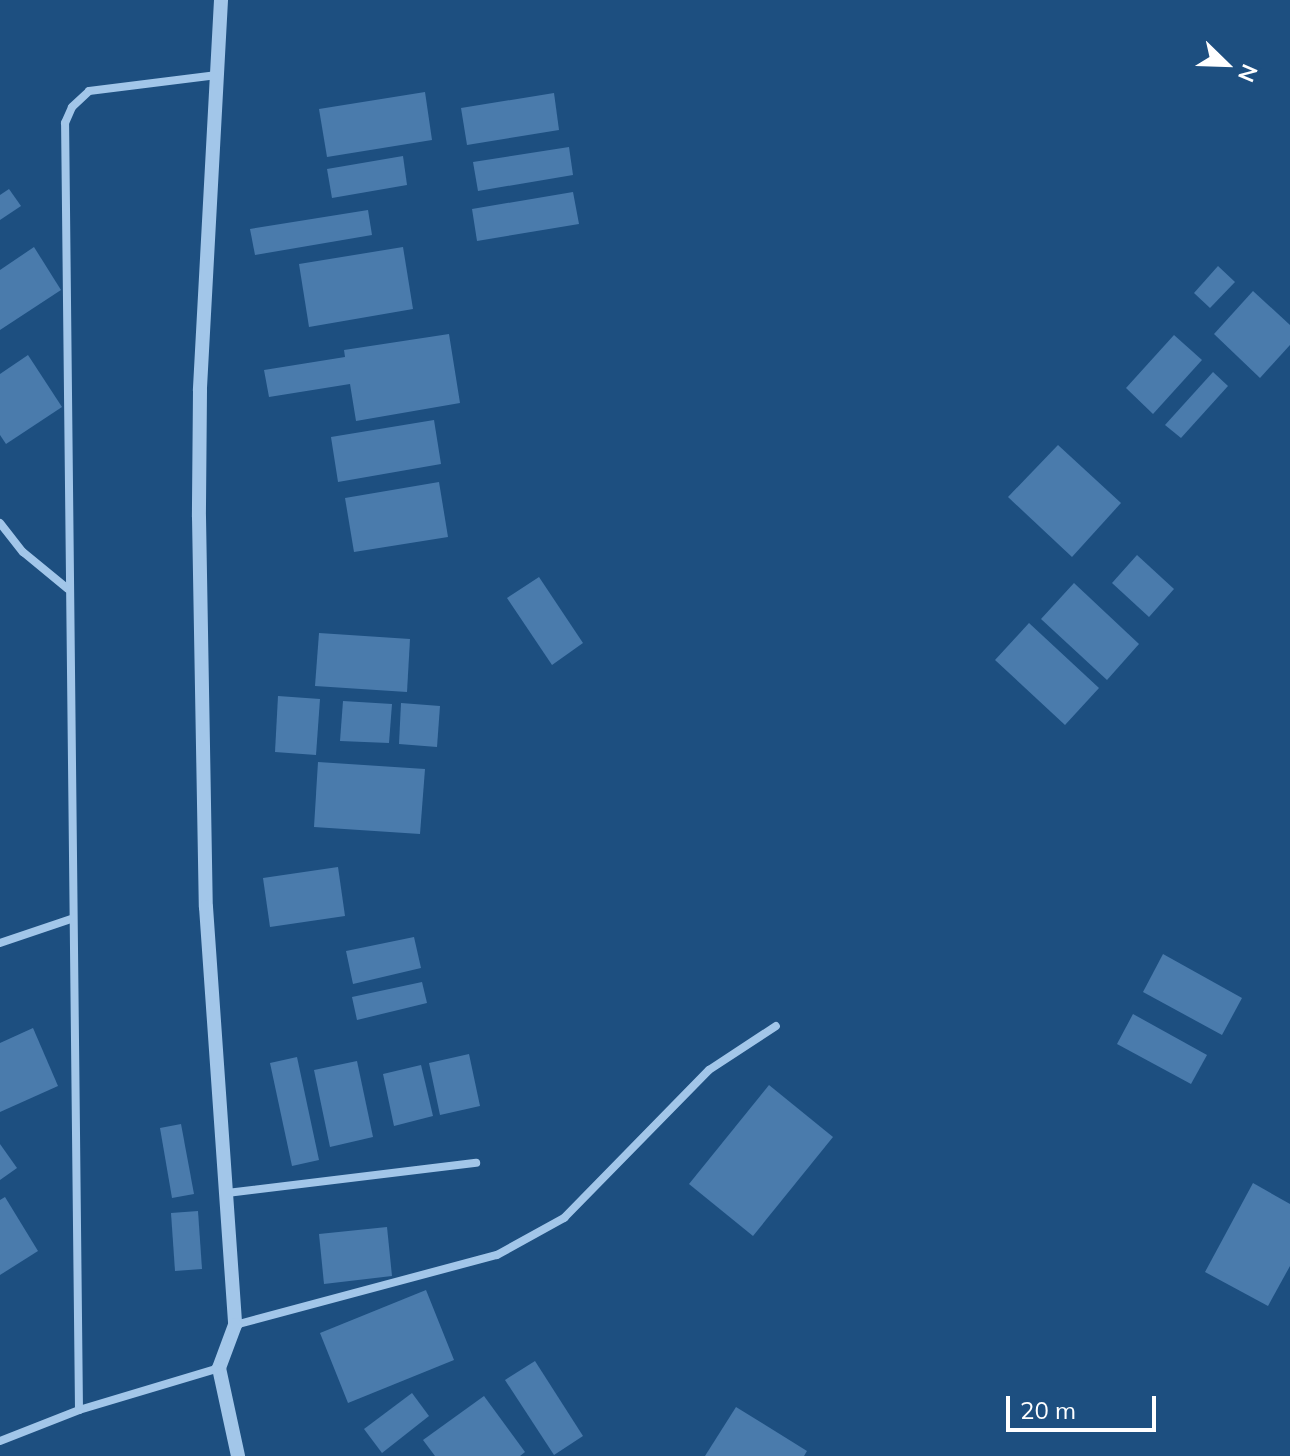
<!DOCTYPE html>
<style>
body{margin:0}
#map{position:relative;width:1290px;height:1456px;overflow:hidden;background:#1d4f80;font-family:Mulish,sans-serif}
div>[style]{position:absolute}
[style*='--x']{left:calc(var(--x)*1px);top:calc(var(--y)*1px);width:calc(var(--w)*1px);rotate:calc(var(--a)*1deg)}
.building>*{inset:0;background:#4a7bac}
.minor>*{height:8px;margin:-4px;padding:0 4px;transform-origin:4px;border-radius:4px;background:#a2c6e9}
.tertiary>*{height:14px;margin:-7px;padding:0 7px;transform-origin:7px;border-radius:7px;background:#a2c6e9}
span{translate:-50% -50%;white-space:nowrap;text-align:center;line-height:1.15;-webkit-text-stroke:6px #1d4f80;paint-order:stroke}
.north{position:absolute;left:1186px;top:24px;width:80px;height:80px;-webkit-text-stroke:6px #1d4f80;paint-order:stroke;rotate:113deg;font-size:22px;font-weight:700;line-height:32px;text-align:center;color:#fff}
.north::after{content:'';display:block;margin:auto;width:28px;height:36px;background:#fff;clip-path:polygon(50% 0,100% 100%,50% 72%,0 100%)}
.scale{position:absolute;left:1006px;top:1396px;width:150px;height:36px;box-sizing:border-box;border:4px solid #fff;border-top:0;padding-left:10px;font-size:24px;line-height:28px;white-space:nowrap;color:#fff;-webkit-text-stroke:6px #1d4f80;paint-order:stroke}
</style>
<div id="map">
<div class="building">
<div style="clip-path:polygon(425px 92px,432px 140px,327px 157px,319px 109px)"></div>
<div style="clip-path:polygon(554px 93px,559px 130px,467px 145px,461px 108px)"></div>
<div style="clip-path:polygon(569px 147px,573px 175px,478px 191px,473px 162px)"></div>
<div style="clip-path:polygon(403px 156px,407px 185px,332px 198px,327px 169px)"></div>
<div style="clip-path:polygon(9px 189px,21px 206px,0 220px,0 195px)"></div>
<div style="clip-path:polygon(573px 192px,579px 224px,477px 241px,472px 209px)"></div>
<div style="clip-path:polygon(368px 210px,372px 235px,255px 255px,250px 229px)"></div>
<div style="clip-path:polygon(34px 247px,61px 290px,0 330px,0 270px)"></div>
<div style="clip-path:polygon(403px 247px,413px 309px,309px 327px,299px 264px)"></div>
<div style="clip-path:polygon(1218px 266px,1235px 282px,1210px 308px,1194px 293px)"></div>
<div style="clip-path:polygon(1253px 291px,1290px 325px,1290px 345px,1260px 378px,1214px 334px)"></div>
<div style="clip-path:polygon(449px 334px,460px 403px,356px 421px,350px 384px,269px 397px,264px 370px,345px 357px,344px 350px)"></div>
<div style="clip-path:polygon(1174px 335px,1202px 360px,1153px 414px,1126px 388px)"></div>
<div style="clip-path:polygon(28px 355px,62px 407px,6px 444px,0 435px,0 374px)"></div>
<div style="clip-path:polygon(1213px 372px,1228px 386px,1181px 438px,1165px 425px)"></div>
<div style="clip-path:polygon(434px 420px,441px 464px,338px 482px,331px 437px)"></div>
<div style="clip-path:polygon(1058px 445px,1121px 503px,1072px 557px,1008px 497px)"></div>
<div style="clip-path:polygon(439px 482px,448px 537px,354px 552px,345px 498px)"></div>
<div style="clip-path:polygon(1137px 555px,1174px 589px,1149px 617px,1112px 583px)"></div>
<div style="clip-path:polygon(539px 577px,583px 643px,552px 665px,507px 598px)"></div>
<div style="clip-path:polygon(1074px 583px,1139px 644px,1107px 680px,1041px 619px)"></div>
<div style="clip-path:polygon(1029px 623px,1099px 688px,1065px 725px,995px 660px)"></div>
<div style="clip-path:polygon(319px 633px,410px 639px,407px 692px,315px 686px)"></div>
<div style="clip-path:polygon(278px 696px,320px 699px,316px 755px,275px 752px)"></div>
<div style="clip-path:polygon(343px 701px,392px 704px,389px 743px,340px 741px)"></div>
<div style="clip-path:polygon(401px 703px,440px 706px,437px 747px,399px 744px)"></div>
<div style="clip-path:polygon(318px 762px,425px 769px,420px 834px,314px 827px)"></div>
<div style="clip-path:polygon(338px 867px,345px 916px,270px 927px,263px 878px)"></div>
<div style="clip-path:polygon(414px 937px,421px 968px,353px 984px,346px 951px)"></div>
<div style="clip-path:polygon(1163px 954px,1242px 998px,1222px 1035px,1143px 992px)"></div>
<div style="clip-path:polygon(422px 982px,427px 1003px,357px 1020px,352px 997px)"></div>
<div style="clip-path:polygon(1133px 1014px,1207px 1055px,1191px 1084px,1117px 1044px)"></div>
<div style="clip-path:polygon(33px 1028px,58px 1086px,0 1112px,0 1043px)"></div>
<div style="clip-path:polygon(469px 1054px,480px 1106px,440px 1115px,429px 1063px)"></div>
<div style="clip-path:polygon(297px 1057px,319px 1160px,292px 1166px,270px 1063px)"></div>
<div style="clip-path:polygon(357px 1061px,373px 1137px,330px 1147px,314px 1070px)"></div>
<div style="clip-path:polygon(421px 1065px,433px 1116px,394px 1126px,383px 1074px)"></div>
<div style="clip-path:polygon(769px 1085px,833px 1137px,753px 1236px,689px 1184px)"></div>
<div style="clip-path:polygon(181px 1124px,194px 1194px,172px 1198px,160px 1128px)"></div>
<div style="clip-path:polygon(0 1144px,17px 1168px,0 1180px)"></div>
<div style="clip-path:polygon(1253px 1183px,1290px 1204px,1290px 1266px,1268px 1306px,1205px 1272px)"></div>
<div style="clip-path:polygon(5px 1197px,38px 1251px,0 1275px,0 1200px)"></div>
<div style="clip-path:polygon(198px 1211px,202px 1269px,175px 1271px,171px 1213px)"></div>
<div style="clip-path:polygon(387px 1227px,392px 1276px,324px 1284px,319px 1234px)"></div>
<div style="clip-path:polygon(426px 1290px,454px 1360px,348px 1403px,320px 1333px)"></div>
<div style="clip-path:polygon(535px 1361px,583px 1436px,554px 1455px,505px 1380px)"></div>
<div style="clip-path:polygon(412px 1393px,429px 1416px,382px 1453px,364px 1429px)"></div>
<div style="clip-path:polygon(484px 1396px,525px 1452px,520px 1456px,435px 1456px,423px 1440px)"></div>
<div style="clip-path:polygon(736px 1407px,807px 1451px,804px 1456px,705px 1456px)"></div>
</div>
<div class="minor">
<div style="--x:0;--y:523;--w:37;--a:52"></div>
<div style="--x:23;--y:552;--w:58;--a:39.4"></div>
<div style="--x:0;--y:943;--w:75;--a:-18.7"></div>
<div style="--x:227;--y:1193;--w:251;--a:-6.9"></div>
<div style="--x:235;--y:1325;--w:271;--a:-15"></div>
<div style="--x:497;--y:1255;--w:77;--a:-28.9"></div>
<div style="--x:564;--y:1218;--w:207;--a:-45.6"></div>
<div style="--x:709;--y:1070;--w:80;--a:-33.3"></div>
<div style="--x:79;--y:1410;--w:1287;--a:-90.62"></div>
<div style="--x:65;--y:123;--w:17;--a:-66"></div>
<div style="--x:72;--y:107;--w:23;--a:-43"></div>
<div style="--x:89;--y:91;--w:129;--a:-7.1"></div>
<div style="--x:0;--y:1441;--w:85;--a:-21.4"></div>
<div style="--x:79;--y:1410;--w:146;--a:-16.7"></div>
</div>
<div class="tertiary">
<div style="--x:221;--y:0;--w:391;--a:93.1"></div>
<div style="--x:200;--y:390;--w:127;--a:90.5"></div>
<div style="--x:199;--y:517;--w:390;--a:89"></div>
<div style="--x:206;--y:907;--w:419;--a:86"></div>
<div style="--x:235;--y:1325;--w:46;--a:110.4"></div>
<div style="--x:219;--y:1368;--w:90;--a:77.8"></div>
</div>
<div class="north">N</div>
<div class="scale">20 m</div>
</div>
